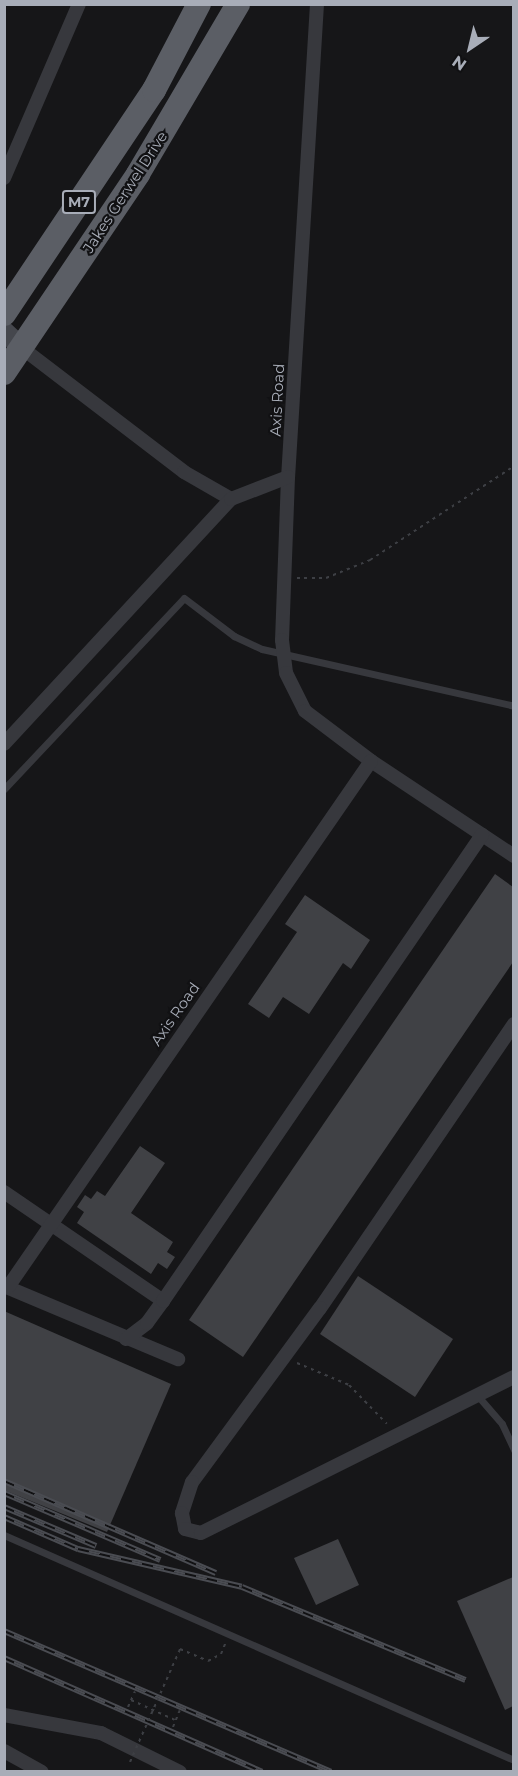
<!DOCTYPE html>
<style>
body{margin:0}
#map{position:relative;width:518px;height:1776px;overflow:hidden;background:#161618;font-family:Montserrat,sans-serif}
div>[style]{position:absolute}
[style*='--x']{left:calc(var(--x)*1px);top:calc(var(--y)*1px);width:calc(var(--w)*1px);rotate:calc(var(--a)*1deg)}
.building>*{inset:0;background:#404145}
.path>*{height:2px;margin-top:-1px;transform-origin:0;background:repeating-linear-gradient(90deg,#3d3f44 0 3px,transparent 0 7.5px)}
.service>*{height:7px;margin:-3.5px;padding:0 3.5px;transform-origin:3.5px;border-radius:3.5px;background:#37383d}
.minor>*{height:14px;margin:-7px;padding:0 7px;transform-origin:7px;border-radius:7px;background:#37383d}
.secondary>*{height:20px;margin:-10px;padding:0 10px;transform-origin:10px;border-radius:10px;background:#45474d}
.trunk>*{height:24px;margin:-12px;padding:0 12px;transform-origin:12px;border-radius:12px;background:#5b5e65}
.rail>*{height:6px;margin-top:-3px;transform-origin:0;background:repeating-linear-gradient(90deg,#111113 0 11px,#4a4c52 0 22px);box-sizing:border-box;border-block:2px solid #4a4c52}
.path-bridge>*{height:2px;margin-top:-1px;transform-origin:0;background:repeating-linear-gradient(90deg,#3d3f44 0 3px,transparent 0 7.5px)}
span{translate:-50% -50%;white-space:nowrap;text-align:center;line-height:1.15;-webkit-text-stroke:4.5px #111113;paint-order:stroke}
.shield-label span{padding:2px 4px;background:#111113;border:2px solid;border-radius:4px;-webkit-text-stroke-width:0}
.shield-label{font-size:14px;color:#a8adb8;font-weight:700}
.street-label{font-size:15px;color:#a8adb8}
.frame{position:absolute;inset:0;border:6px solid #a8adb8;pointer-events:none}
.north{position:absolute;left:440px;top:18px;width:60px;height:60px;-webkit-text-stroke:4px #111113;paint-order:stroke;rotate:215deg;font-size:16px;font-weight:700;line-height:24px;text-align:center;color:#a8adb8}
.north::after{content:'';display:block;margin:auto;width:21px;height:27px;background:#a8adb8;clip-path:polygon(50% 0,100% 100%,50% 72%,0 100%)}
</style>
<div id="map">
<div class="building">
<div style="clip-path:polygon(495px 874px,513px 887px,513px 962px,243px 1357px,189px 1320px)"></div>
<div style="clip-path:polygon(305px 895px,370px 940px,351px 969px,343px 963px,309px 1014px,283px 997px,269px 1018px,248px 1004px,297px 932px,285px 924px)"></div>
<div style="clip-path:polygon(140px 1146px,165px 1163px,131px 1213px,173px 1242px,167px 1252px,175px 1257px,167px 1269px,158px 1263px,151px 1274px,77px 1223px,84px 1212px,77px 1207px,85px 1195px,91px 1199px,97px 1191px,105px 1196px)"></div>
<div style="clip-path:polygon(358px 1276px,453px 1339px,415px 1397px,320px 1334px)"></div>
<div style="clip-path:polygon(4px 1311px,171px 1384px,107px 1532px,4px 1490px)"></div>
<div style="clip-path:polygon(338px 1539px,359px 1585px,316px 1605px,294px 1558px)"></div>
<div style="clip-path:polygon(513px 1577px,513px 1706px,505px 1710px,457px 1601px)"></div>
</div>
<div class="path">
<div style="--x:297;--y:578;--w:29;--a:0"></div>
<div style="--x:326;--y:578;--w:48;--a:-22.2"></div>
<div style="--x:370;--y:560;--w:172;--a:-33.1"></div>
<div style="--x:297;--y:1363;--w:56;--a:22.9"></div>
<div style="--x:349;--y:1385;--w:54;--a:45.7"></div>
<div style="--x:180;--y:1649;--w:30;--a:23"></div>
<div style="--x:208;--y:1661;--w:15;--a:-28"></div>
<div style="--x:221;--y:1654;--w:11;--a:-68"></div>
<div style="--x:131;--y:1700;--w:48;--a:24.4"></div>
<div style="--x:128;--y:1707;--w:17;--a:-66"></div>
<div style="--x:173;--y:1727;--w:18;--a:-68"></div>
</div>
<div class="service">
<div style="--x:4;--y:789;--w:262;--a:-46.7"></div>
<div style="--x:184;--y:598;--w:63;--a:37.2"></div>
<div style="--x:234;--y:636;--w:31;--a:25"></div>
<div style="--x:262;--y:649;--w:258;--a:12.7"></div>
<div style="--x:477;--y:1395;--w:38;--a:49"></div>
<div style="--x:502;--y:1424;--w:29;--a:65"></div>
<div style="--x:4;--y:1535;--w:557;--a:23.81"></div>
</div>
<div class="minor">
<div style="--x:317;--y:4;--w:474;--a:93.5"></div>
<div style="--x:288;--y:477;--w:163;--a:92.1"></div>
<div style="--x:282;--y:640;--w:33;--a:83"></div>
<div style="--x:286;--y:673;--w:42;--a:63.4"></div>
<div style="--x:305;--y:711;--w:83;--a:37.1"></div>
<div style="--x:371;--y:761;--w:172;--a:33.6"></div>
<div style="--x:4;--y:178;--w:189;--a:-66.7"></div>
<div style="--x:22;--y:348;--w:204;--a:37.4"></div>
<div style="--x:184;--y:472;--w:54;--a:29.9"></div>
<div style="--x:4;--y:744;--w:334;--a:-47.2"></div>
<div style="--x:231;--y:499;--w:61;--a:-21.1"></div>
<div style="--x:514;--y:1024;--w:344;--a:124.3"></div>
<div style="--x:320;--y:1308;--w:216;--a:126.3"></div>
<div style="--x:192;--y:1482;--w:33;--a:108"></div>
<div style="--x:182;--y:1513;--w:16;--a:79"></div>
<div style="--x:185;--y:1529;--w:16;--a:14"></div>
<div style="--x:201;--y:1533;--w:350;--a:-26.5"></div>
<div style="--x:4;--y:1192;--w:193;--a:34.4"></div>
<div style="--x:4;--y:1286;--w:189;--a:22.8"></div>
<div style="--x:8;--y:1287;--w:639;--a:-55.39"></div>
<div style="--x:126;--y:1339;--w:26;--a:-37"></div>
<div style="--x:147;--y:1323;--w:27;--a:-54"></div>
<div style="--x:163;--y:1301;--w:565;--a:-55.61"></div>
<div style="--x:4;--y:1715;--w:99;--a:10.5"></div>
<div style="--x:101;--y:1733;--w:88;--a:26.3"></div>
<div style="--x:4;--y:1751;--w:43;--a:28.9"></div>
</div>
<div class="secondary">
<div style="--x:4;--y:331;--w:25;--a:43"></div>
</div>
<div class="trunk">
<div style="--x:4;--y:314;--w:270;--a:-56.2"></div>
<div style="--x:154;--y:90;--w:97;--a:-62.4"></div>
<div style="--x:4;--y:373;--w:240;--a:-56"></div>
<div style="--x:138;--y:174;--w:197;--a:-59.5"></div>
</div>
<div class="rail">
<div style="--x:4;--y:1481;--w:231;--a:23.5"></div>
<div style="--x:4;--y:1493;--w:170;--a:23.2"></div>
<div style="--x:4;--y:1507;--w:100;--a:23"></div>
<div style="--x:4;--y:1517;--w:81;--a:23.4"></div>
<div style="--x:78;--y:1549;--w:168;--a:13"></div>
<div style="--x:242;--y:1587;--w:242;--a:22.6"></div>
<div style="--x:4;--y:1631;--w:356;--a:23.3"></div>
<div style="--x:4;--y:1658;--w:282;--a:23.8"></div>
</div>
<div class="path-bridge">
<div style="--x:130;--y:1762;--w:124;--a:-66.1"></div>
</div>
<div class="shield-label">
<span style="left:79px;top:202px">M7</span>
</div>
<div class="street-label">
<span style="left:125px;top:192px;rotate:-57deg">Jakes Gerwel Drive</span>
<span style="left:277px;top:400px;rotate:-87deg">Axis Road</span>
<span style="left:175px;top:1014px;rotate:-55deg">Axis Road</span>
</div>
<div class="frame"></div>
<div class="north">N</div>
</div>
